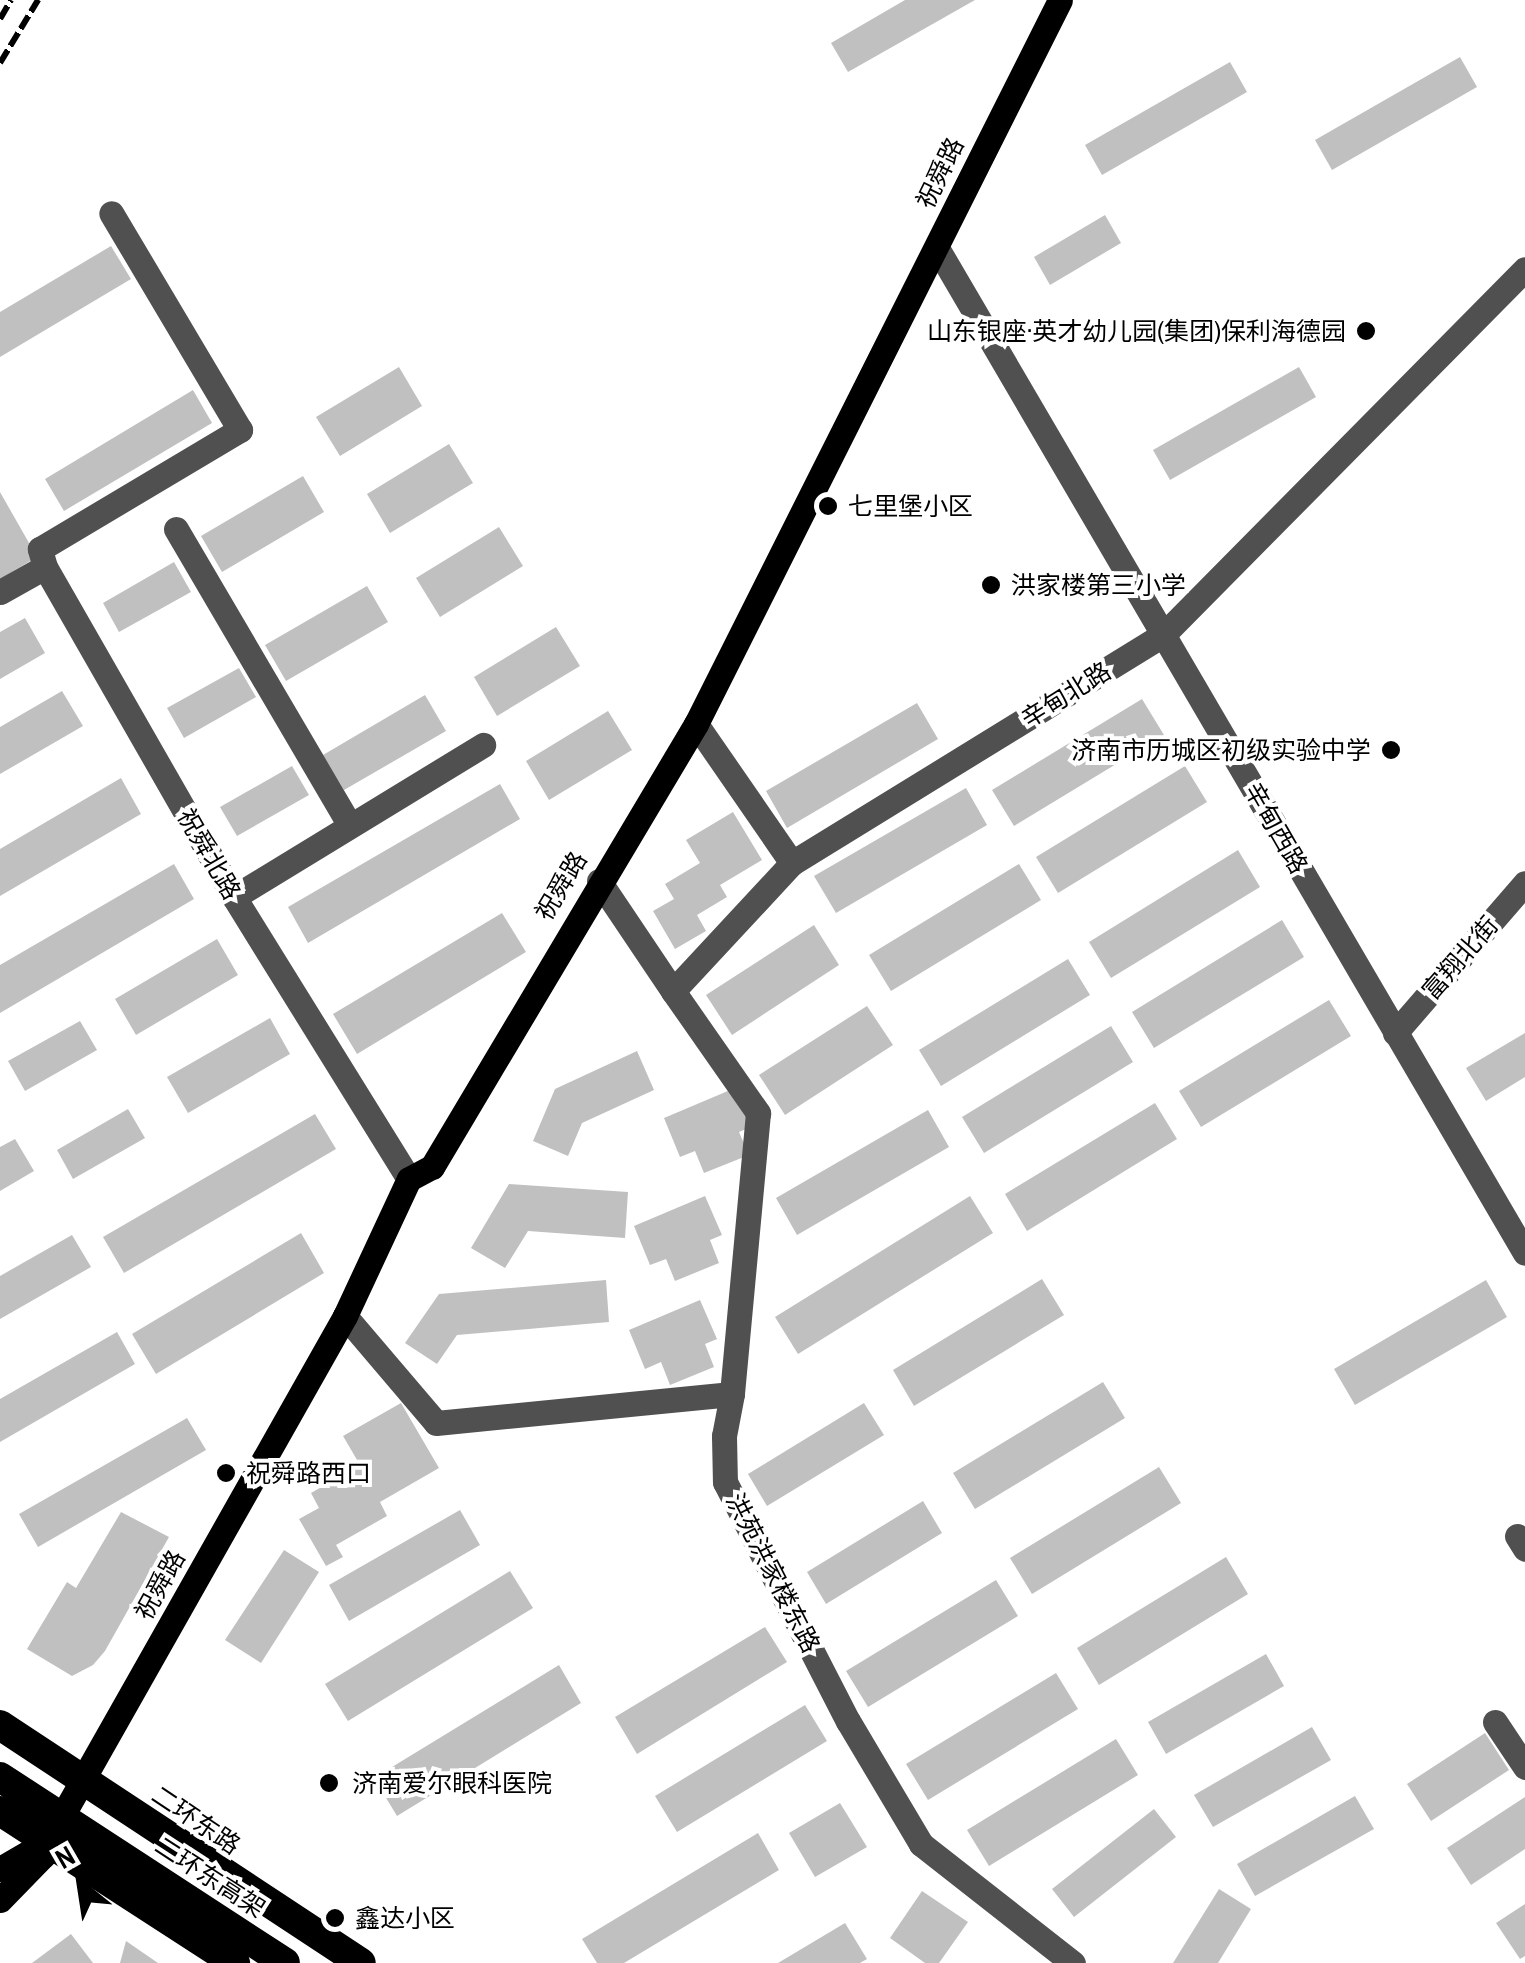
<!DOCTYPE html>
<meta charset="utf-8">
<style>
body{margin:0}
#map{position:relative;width:1525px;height:1963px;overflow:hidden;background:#fff;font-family:"Archivo Narrow","Noto Sans SC",sans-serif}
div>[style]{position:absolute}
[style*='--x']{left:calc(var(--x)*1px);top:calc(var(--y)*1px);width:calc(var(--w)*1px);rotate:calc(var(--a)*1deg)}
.building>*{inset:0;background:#c0c0c0}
.minor>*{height:25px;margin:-12.5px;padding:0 12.5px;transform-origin:12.5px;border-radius:12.5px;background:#505050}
.major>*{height:25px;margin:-12.5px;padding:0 12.5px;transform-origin:12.5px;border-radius:12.5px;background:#000}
.highway>*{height:30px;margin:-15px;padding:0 15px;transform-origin:15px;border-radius:15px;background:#000}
.rail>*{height:6px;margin-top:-3px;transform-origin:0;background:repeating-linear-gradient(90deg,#000 0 15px,transparent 0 20px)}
.dots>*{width:28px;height:28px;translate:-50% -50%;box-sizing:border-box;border:5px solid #fff;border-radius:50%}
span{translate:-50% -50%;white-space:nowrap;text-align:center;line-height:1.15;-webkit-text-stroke:8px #fff;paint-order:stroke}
.street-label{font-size:25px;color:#000}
.poi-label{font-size:25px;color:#000}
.right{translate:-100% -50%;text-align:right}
.left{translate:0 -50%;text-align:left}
.north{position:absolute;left:30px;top:1833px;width:100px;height:100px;-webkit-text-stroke:8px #fff;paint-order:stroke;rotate:330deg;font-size:28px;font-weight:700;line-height:40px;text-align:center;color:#000}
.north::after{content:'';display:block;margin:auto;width:35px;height:45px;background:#000;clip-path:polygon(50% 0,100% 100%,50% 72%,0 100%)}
</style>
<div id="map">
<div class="building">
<div style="clip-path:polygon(905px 0,975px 0,848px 72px,831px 43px)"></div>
<div style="clip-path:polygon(1460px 57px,1477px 87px,1332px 170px,1315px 140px)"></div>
<div style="clip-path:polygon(1230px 62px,1247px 92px,1102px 175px,1085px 145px)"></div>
<div style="clip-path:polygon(1105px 215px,1121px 243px,1050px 285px,1034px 257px)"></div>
<div style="clip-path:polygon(111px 246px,131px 279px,0 357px,0 312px)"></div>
<div style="clip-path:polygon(399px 367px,422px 406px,340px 456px,316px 417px)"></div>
<div style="clip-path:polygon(1299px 367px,1316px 397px,1170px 480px,1153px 450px)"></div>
<div style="clip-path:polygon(193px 390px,212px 423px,64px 511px,45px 479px)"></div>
<div style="clip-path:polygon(449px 444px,473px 483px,390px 533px,367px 494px)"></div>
<div style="clip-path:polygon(303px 476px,324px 512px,222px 572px,201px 536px)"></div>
<div style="clip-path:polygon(0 492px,37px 557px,0 579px)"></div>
<div style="clip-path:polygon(499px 527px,523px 566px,440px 617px,416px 578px)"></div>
<div style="clip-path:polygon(174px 562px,191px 592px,119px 632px,103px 603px)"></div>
<div style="clip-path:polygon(367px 586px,388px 622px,286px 681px,265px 645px)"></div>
<div style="clip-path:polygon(25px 618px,45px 653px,0 679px,0 632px)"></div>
<div style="clip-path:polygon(556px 627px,580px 666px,497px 716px,474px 677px)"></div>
<div style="clip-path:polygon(239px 668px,256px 697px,184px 738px,167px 708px)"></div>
<div style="clip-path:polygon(62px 691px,83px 726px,0 774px,0 727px)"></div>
<div style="clip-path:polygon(425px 695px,446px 731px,344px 790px,323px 755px)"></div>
<div style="clip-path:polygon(1142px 699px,1164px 735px,1014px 826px,992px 790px)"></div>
<div style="clip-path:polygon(917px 703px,938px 739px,787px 828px,766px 791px)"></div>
<div style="clip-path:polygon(608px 711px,632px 750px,549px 800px,526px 761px)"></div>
<div style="clip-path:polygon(292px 766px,309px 795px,237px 836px,220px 807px)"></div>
<div style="clip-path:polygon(1185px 766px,1207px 802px,1058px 893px,1036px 857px)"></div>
<div style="clip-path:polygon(121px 778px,141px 814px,0 896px,0 849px)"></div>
<div style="clip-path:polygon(500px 784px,520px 819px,308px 943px,288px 907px)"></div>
<div style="clip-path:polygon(966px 788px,987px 825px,836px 913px,814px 876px)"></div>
<div style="clip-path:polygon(733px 812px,762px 860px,720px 885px,727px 897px,697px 915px,706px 931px,675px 949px,653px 911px,674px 899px,665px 884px,700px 863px,686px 840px)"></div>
<div style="clip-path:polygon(1238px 850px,1260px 887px,1111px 978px,1089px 942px)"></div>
<div style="clip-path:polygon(174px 864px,194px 899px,0 1013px,0 965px)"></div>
<div style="clip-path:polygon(1019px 864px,1041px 900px,891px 991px,869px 955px)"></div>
<div style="clip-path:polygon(502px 913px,526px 952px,357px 1054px,333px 1014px)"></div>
<div style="clip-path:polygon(1282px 920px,1304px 957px,1154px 1048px,1132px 1012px)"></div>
<div style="clip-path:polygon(814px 925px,839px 965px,732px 1035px,706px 995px)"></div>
<div style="clip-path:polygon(217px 939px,238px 975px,136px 1035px,115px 999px)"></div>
<div style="clip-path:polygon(1068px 959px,1090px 995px,941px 1086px,919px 1050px)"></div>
<div style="clip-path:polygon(1329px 1000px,1351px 1036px,1201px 1127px,1179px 1091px)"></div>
<div style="clip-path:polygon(867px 1006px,893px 1045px,785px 1115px,759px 1075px)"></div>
<div style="clip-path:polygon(270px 1018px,290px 1054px,188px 1113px,167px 1077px)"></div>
<div style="clip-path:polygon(80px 1021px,97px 1050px,25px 1091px,8px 1061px)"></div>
<div style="clip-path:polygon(1111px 1026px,1133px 1062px,984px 1153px,962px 1117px)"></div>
<div style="clip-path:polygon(1525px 1033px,1525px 1077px,1486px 1101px,1466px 1068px)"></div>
<div style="clip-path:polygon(637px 1051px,654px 1090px,582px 1123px,568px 1156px,533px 1141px,555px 1089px)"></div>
<div style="clip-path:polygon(735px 1088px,751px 1127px,739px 1132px,749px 1155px,704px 1173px,695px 1151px,680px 1157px,664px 1118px)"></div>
<div style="clip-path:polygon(1155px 1103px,1177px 1139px,1027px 1231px,1005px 1194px)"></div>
<div style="clip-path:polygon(128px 1109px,145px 1138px,73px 1179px,57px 1150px)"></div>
<div style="clip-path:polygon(928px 1110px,949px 1147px,797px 1235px,776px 1198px)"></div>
<div style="clip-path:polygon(315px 1114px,336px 1149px,124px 1273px,103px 1237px)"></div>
<div style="clip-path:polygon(15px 1139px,34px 1171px,0 1191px,0 1147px)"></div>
<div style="clip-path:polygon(509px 1184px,628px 1192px,625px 1238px,528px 1231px,505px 1268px,471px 1248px)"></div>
<div style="clip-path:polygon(705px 1196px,722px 1235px,710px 1240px,719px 1263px,675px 1281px,666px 1259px,650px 1265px,634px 1226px)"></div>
<div style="clip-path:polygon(970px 1196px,993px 1233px,798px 1354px,775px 1317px)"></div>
<div style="clip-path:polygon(301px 1233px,324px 1273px,156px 1374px,132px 1334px)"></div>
<div style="clip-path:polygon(72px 1235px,91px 1267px,0 1319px,0 1276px)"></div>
<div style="clip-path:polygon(1042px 1279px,1064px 1315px,914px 1406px,893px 1370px)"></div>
<div style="clip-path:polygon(606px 1280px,609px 1322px,457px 1335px,437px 1364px,405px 1343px,439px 1294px)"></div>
<div style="clip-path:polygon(1486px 1280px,1507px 1317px,1355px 1405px,1334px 1369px)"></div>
<div style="clip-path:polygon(700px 1300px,717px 1339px,705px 1344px,714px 1367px,670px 1385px,661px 1362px,645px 1369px,629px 1330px)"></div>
<div style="clip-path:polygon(117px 1332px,135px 1364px,0 1442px,0 1399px)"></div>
<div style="clip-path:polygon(1103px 1382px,1125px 1418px,975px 1509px,953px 1473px)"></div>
<div style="clip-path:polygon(401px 1403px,439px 1468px,380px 1502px,387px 1516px,336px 1545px,343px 1557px,326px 1566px,299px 1519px,319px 1508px,311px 1493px,360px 1465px,343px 1436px)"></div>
<div style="clip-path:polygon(864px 1403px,884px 1435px,767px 1506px,748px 1474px)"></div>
<div style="clip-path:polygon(187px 1418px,206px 1450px,38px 1547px,19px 1514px)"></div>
<div style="clip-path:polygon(1159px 1467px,1181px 1503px,1032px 1594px,1010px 1558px)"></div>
<div style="clip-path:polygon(923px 1501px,942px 1533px,826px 1604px,807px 1572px)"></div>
<div style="clip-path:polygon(460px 1510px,480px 1545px,349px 1621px,329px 1585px)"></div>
<div style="clip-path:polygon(121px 1512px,169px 1537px,105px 1651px,93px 1665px,72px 1676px,27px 1649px,67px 1582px,76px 1588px)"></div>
<div style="clip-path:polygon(284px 1550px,319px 1572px,261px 1663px,225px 1640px)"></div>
<div style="clip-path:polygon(1226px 1557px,1248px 1594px,1099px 1685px,1077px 1648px)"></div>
<div style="clip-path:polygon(510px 1571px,533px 1608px,348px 1721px,325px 1684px)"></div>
<div style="clip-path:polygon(996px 1580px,1018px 1616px,868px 1707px,846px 1671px)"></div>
<div style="clip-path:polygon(765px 1627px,787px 1662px,637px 1754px,615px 1717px)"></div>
<div style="clip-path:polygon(1266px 1654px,1284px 1686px,1166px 1754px,1148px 1722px)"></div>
<div style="clip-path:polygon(559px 1665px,581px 1703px,397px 1816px,374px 1778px)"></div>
<div style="clip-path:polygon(1056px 1673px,1078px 1709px,928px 1800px,906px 1764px)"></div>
<div style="clip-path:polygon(805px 1705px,827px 1741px,677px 1832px,655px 1796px)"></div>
<div style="clip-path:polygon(1312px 1727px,1331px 1760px,1213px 1827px,1194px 1795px)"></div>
<div style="clip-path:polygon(1485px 1733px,1509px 1770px,1431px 1821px,1407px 1784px)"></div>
<div style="clip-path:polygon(1116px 1739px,1138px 1775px,989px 1866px,967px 1830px)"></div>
<div style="clip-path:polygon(1355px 1796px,1374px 1829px,1255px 1896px,1237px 1864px)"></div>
<div style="clip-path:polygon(1525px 1797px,1525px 1849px,1471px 1885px,1447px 1848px)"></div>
<div style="clip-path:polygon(840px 1803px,867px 1847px,815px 1877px,789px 1833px)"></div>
<div style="clip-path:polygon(1154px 1809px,1176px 1837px,1074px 1917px,1052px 1889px)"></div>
<div style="clip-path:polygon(758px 1833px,779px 1870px,624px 1963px,597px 1963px,582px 1939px)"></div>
<div style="clip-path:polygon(1219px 1889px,1251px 1909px,1218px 1963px,1173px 1963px)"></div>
<div style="clip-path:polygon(922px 1891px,968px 1922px,939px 1963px,925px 1963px,890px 1938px)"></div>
<div style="clip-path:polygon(1525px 1904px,1525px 1956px,1520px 1959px,1496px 1923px)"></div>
<div style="clip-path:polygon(845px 1923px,867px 1959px,860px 1963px,778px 1963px)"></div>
<div style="clip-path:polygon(71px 1934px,93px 1963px,32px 1963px)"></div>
<div style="clip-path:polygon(126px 1941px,158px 1963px,120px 1963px)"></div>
</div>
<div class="minor">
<div style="--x:937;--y:248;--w:1164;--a:59.67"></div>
<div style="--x:176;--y:529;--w:343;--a:59.6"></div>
<div style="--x:45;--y:567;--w:19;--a:-106"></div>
<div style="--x:40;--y:549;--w:233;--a:-30.8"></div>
<div style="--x:240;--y:430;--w:252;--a:-120.7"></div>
<div style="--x:0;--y:592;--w:51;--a:-29.1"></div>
<div style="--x:45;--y:567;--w:380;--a:60.2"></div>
<div style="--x:234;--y:897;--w:332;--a:58.2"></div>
<div style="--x:696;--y:724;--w:169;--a:55.4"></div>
<div style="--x:599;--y:881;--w:133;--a:56.1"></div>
<div style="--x:673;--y:991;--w:175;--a:-47.1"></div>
<div style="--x:792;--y:863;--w:437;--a:-31.6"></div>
<div style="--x:1164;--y:634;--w:513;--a:-45.32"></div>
<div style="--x:234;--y:897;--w:292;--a:-31.4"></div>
<div style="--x:673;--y:991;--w:149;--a:55.1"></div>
<div style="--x:758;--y:1113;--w:282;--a:95.3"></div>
<div style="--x:732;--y:1394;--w:43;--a:100.8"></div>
<div style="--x:724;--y:1436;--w:46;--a:88.8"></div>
<div style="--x:725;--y:1482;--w:269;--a:62.8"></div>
<div style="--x:848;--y:1721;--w:143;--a:59.3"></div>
<div style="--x:921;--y:1844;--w:193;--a:38.1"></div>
<div style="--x:1395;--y:1033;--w:198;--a:-49.1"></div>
<div style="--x:345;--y:1316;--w:140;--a:49.6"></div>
<div style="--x:436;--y:1423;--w:297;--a:-5.6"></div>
<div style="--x:1517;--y:1536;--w:15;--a:58"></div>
<div style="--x:1495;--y:1722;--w:54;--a:56.3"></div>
</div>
<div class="major">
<div style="--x:0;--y:1869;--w:56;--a:-30.3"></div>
<div style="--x:0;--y:1900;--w:62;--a:-45.7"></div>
<div style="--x:43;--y:1856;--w:16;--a:-72"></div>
<div style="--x:48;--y:1841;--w:603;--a:-60.5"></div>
<div style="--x:345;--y:1316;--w:151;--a:-65"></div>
<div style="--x:409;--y:1179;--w:26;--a:-28"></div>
<div style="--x:432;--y:1167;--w:516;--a:-59.21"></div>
<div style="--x:696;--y:724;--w:810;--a:-63.31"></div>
</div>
<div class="highway">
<div style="--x:0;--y:1725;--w:432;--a:33.4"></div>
<div style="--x:0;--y:1777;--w:340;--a:33.1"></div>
<div style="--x:0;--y:1811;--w:280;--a:32.9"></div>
</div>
<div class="rail">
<div style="--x:0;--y:19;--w:22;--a:-60"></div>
<div style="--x:0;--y:63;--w:74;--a:-58.9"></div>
</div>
<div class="dots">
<div style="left:1366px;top:331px;background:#000"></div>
<div style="left:828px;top:506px;background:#000"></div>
<div style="left:991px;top:585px;background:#000"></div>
<div style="left:1391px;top:750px;background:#000"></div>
<div style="left:226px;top:1473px;background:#000"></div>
<div style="left:329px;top:1783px;background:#000"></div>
<div style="left:335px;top:1918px;background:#000"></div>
</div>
<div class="street-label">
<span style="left:940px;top:173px;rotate:-64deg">祝舜路</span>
<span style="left:1066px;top:695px;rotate:-32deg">辛甸北路</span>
<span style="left:1276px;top:828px;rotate:60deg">辛甸西路</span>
<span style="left:209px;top:854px;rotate:60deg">祝舜北路</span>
<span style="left:561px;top:886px;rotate:-59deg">祝舜路</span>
<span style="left:1460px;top:958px;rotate:-49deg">富翔北街</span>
<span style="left:773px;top:1573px;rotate:63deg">洪苑洪家楼东路</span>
<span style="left:160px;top:1585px;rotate:-61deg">祝舜路</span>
<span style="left:196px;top:1820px;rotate:34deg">二环东路</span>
<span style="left:210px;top:1877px;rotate:33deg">二环东高架</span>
</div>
<div class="poi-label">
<span class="right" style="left:1346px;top:331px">山东银座·英才幼儿园(集团)保利海德园</span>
<span class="left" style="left:848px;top:506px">七里堡小区</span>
<span class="left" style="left:1011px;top:585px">洪家楼第三小学</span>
<span class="right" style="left:1371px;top:750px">济南市历城区初级实验中学</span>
<span class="left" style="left:246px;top:1473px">祝舜路西口</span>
<span class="left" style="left:352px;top:1783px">济南爱尔眼科医院</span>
<span class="left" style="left:355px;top:1918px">鑫达小区</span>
</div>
<div class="north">N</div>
</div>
